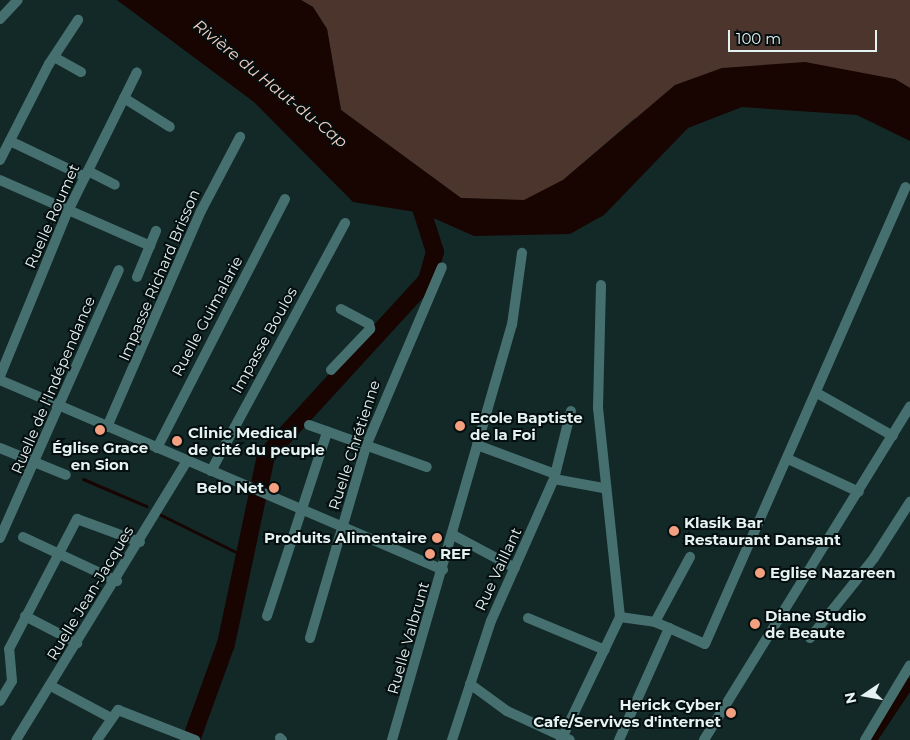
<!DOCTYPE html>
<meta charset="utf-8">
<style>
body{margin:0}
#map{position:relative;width:910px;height:740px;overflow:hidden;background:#122928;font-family:Montserrat,sans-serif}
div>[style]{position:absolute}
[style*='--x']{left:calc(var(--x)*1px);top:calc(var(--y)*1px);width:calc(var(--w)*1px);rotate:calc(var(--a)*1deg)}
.green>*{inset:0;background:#4b352d}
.water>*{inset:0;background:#180400}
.stream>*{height:3px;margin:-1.5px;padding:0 1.5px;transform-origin:1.5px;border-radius:1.5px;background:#180400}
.canal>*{height:10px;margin:-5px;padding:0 5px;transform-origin:5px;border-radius:5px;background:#180400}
.river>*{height:18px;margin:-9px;padding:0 9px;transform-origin:9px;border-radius:9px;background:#180400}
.street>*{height:10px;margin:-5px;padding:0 5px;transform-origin:5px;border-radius:5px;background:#46706f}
.dots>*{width:14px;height:14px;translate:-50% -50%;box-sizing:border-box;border:2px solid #060f0f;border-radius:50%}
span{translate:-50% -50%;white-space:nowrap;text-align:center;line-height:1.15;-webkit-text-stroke:4px #060f0f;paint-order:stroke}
.street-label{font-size:15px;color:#e5f2f2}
.poi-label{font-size:15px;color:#e5f2f2;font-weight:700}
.left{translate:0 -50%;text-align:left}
.right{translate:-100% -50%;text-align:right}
.water-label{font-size:16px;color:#f7d3c7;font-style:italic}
.north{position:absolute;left:840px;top:670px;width:50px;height:50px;-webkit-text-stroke:4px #060f0f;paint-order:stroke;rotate:258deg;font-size:14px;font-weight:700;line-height:20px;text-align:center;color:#e5f2f2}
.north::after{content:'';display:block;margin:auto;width:18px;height:22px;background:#e5f2f2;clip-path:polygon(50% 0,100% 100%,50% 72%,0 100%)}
.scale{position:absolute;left:728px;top:30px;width:149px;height:22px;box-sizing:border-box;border:2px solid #e5f2f2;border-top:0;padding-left:6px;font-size:15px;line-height:18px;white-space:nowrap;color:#e5f2f2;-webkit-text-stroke:4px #060f0f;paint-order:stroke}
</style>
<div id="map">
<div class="green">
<div style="clip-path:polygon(301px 0,910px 0,910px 88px,895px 79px,634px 119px,563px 180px,524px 201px,461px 198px,341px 110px,327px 29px,313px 7px)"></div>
</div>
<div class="water">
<div style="clip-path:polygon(117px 0,301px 0,313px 7px,327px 29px,341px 110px,461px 198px,524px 200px,563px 180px,675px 85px,722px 68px,805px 62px,895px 79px,910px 88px,910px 141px,857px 115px,742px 107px,688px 128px,604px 215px,570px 234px,474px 236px,422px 213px,353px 202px,254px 102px)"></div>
</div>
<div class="stream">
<div style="--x:83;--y:479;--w:69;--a:23.2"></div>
<div style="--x:159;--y:514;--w:97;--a:26.3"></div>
</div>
<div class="canal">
<div style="--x:872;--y:740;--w:69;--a:-56.3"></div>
</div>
<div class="river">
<div style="--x:191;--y:740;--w:102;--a:-70"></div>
<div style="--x:226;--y:644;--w:192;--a:-78"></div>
<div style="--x:266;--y:456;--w:239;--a:-47.5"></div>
<div style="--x:427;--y:280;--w:29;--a:-74"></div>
<div style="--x:435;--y:252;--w:63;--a:-107.6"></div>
</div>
<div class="street">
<div style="--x:0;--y:19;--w:26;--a:-47"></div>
<div style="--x:54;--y:57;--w:31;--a:29"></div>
<div style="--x:124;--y:98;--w:54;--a:32.2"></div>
<div style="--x:10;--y:141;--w:83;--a:25.6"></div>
<div style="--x:0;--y:160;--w:108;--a:-63"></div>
<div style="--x:49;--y:64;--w:53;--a:-56.6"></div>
<div style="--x:88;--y:171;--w:30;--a:27"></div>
<div style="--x:0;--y:180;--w:164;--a:23.7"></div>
<div style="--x:137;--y:277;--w:50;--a:-67.6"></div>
<div style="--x:331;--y:370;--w:57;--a:-46.4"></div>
<div style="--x:370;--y:329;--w:5;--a:-101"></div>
<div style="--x:369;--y:324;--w:32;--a:-152"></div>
<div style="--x:0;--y:376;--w:176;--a:-67.7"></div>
<div style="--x:67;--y:213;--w:157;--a:-63.6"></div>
<div style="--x:0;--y:380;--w:482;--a:23.2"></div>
<div style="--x:817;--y:393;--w:87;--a:29.5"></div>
<div style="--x:309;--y:425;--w:125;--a:19.6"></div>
<div style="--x:107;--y:427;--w:236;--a:-66.5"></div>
<div style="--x:201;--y:211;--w:84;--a:-62.2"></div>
<div style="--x:477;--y:445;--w:83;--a:20.4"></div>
<div style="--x:0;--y:448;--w:71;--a:22.2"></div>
<div style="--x:157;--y:448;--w:280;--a:-62.8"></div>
<div style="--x:788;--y:459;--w:78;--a:24.9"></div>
<div style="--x:211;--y:471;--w:282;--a:-61.6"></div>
<div style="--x:554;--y:479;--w:50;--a:10.4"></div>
<div style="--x:453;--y:535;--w:70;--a:28"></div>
<div style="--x:23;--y:537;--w:104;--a:25.1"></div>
<div style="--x:0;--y:538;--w:293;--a:-66.1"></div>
<div style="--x:25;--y:616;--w:59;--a:27.4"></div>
<div style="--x:267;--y:616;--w:194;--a:-71.9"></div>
<div style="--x:620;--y:617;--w:35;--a:8"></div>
<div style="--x:528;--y:618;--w:83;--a:22.6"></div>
<div style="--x:669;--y:628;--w:15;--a:-157"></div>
<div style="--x:655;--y:622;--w:74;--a:-61.7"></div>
<div style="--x:310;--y:638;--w:200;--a:-73.7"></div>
<div style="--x:366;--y:446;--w:194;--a:-67"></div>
<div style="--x:810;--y:638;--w:102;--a:-51.3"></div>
<div style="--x:874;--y:558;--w:67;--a:-57.3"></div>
<div style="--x:470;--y:684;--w:46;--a:36.1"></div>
<div style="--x:507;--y:711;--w:69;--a:24.7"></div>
<div style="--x:51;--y:686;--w:68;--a:28.1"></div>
<div style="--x:0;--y:701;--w:23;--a:-59"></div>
<div style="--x:12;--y:681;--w:32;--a:-95"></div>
<div style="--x:9;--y:649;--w:147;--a:-62.4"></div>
<div style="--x:77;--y:519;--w:67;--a:20.1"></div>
<div style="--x:280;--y:738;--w:3;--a:45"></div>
<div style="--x:16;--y:740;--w:327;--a:-58.5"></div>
<div style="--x:97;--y:740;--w:37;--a:-55"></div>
<div style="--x:118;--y:710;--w:83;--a:21.3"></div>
<div style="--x:392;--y:740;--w:432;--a:-73.9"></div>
<div style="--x:512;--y:325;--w:73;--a:-82.1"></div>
<div style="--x:452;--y:740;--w:125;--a:-71.9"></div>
<div style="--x:491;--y:621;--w:155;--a:-66.1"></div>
<div style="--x:554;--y:479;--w:70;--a:-76"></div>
<div style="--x:561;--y:740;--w:136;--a:-64.4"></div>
<div style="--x:620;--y:617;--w:210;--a:-96"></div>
<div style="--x:598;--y:408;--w:123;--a:-88.6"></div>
<div style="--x:619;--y:740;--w:123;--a:-65.9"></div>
<div style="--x:669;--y:628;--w:39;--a:24"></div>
<div style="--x:705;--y:644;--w:499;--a:-66.3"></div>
<div style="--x:704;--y:740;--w:392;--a:-58.3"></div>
<div style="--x:865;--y:740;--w:87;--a:-59"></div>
</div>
<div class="dots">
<div style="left:460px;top:426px;background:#f3a081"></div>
<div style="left:100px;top:430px;background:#f3a081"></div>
<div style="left:177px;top:441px;background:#f3a081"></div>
<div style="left:274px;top:488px;background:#f3a081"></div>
<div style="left:674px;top:531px;background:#f3a081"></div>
<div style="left:437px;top:538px;background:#f3a081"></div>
<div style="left:430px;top:554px;background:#f3a081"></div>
<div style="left:760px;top:573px;background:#f3a081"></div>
<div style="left:755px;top:624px;background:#f3a081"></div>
<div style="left:731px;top:713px;background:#f3a081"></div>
</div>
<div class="street-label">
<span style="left:52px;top:216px;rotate:-66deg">Ruelle Roumet</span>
<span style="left:159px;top:275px;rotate:-67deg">Impasse Richard Brisson</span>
<span style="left:207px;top:316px;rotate:-62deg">Ruelle Guimalarie</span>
<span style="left:264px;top:340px;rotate:-61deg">Impasse Boulos</span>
<span style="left:53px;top:385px;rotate:-67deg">Ruelle de l'Indépendance</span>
<span style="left:354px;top:445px;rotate:-72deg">Ruelle Chrétienne</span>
<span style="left:498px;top:569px;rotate:-65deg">Rue Vaillant</span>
<span style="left:90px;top:593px;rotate:-59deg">Ruelle Jean-Jacques</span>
<span style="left:408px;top:638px;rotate:-74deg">Ruelle Valbrunt</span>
</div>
<div class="poi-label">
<span class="left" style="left:470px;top:426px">Ecole Baptiste<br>de la Foi</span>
<span class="left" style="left:188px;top:441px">Clinic Medical<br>de cité du peuple</span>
<span style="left:100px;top:456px">Église Grace<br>en Sion</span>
<span class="right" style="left:264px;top:488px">Belo Net</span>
<span class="left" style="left:684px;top:531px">Klasik Bar<br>Restaurant Dansant</span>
<span class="right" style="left:427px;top:538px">Produits Alimentaire</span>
<span class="left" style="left:440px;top:554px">REF</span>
<span class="left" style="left:770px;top:573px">Eglise Nazareen</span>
<span class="left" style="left:765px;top:624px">Diane Studio<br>de Beaute</span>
<span class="right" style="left:721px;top:713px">Herick Cyber<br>Cafe/Servives d'internet</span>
</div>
<div class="water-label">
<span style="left:270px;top:84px;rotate:39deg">Rivière du Haut-du-Cap</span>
</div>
<div class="north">N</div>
<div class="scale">100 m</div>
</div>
